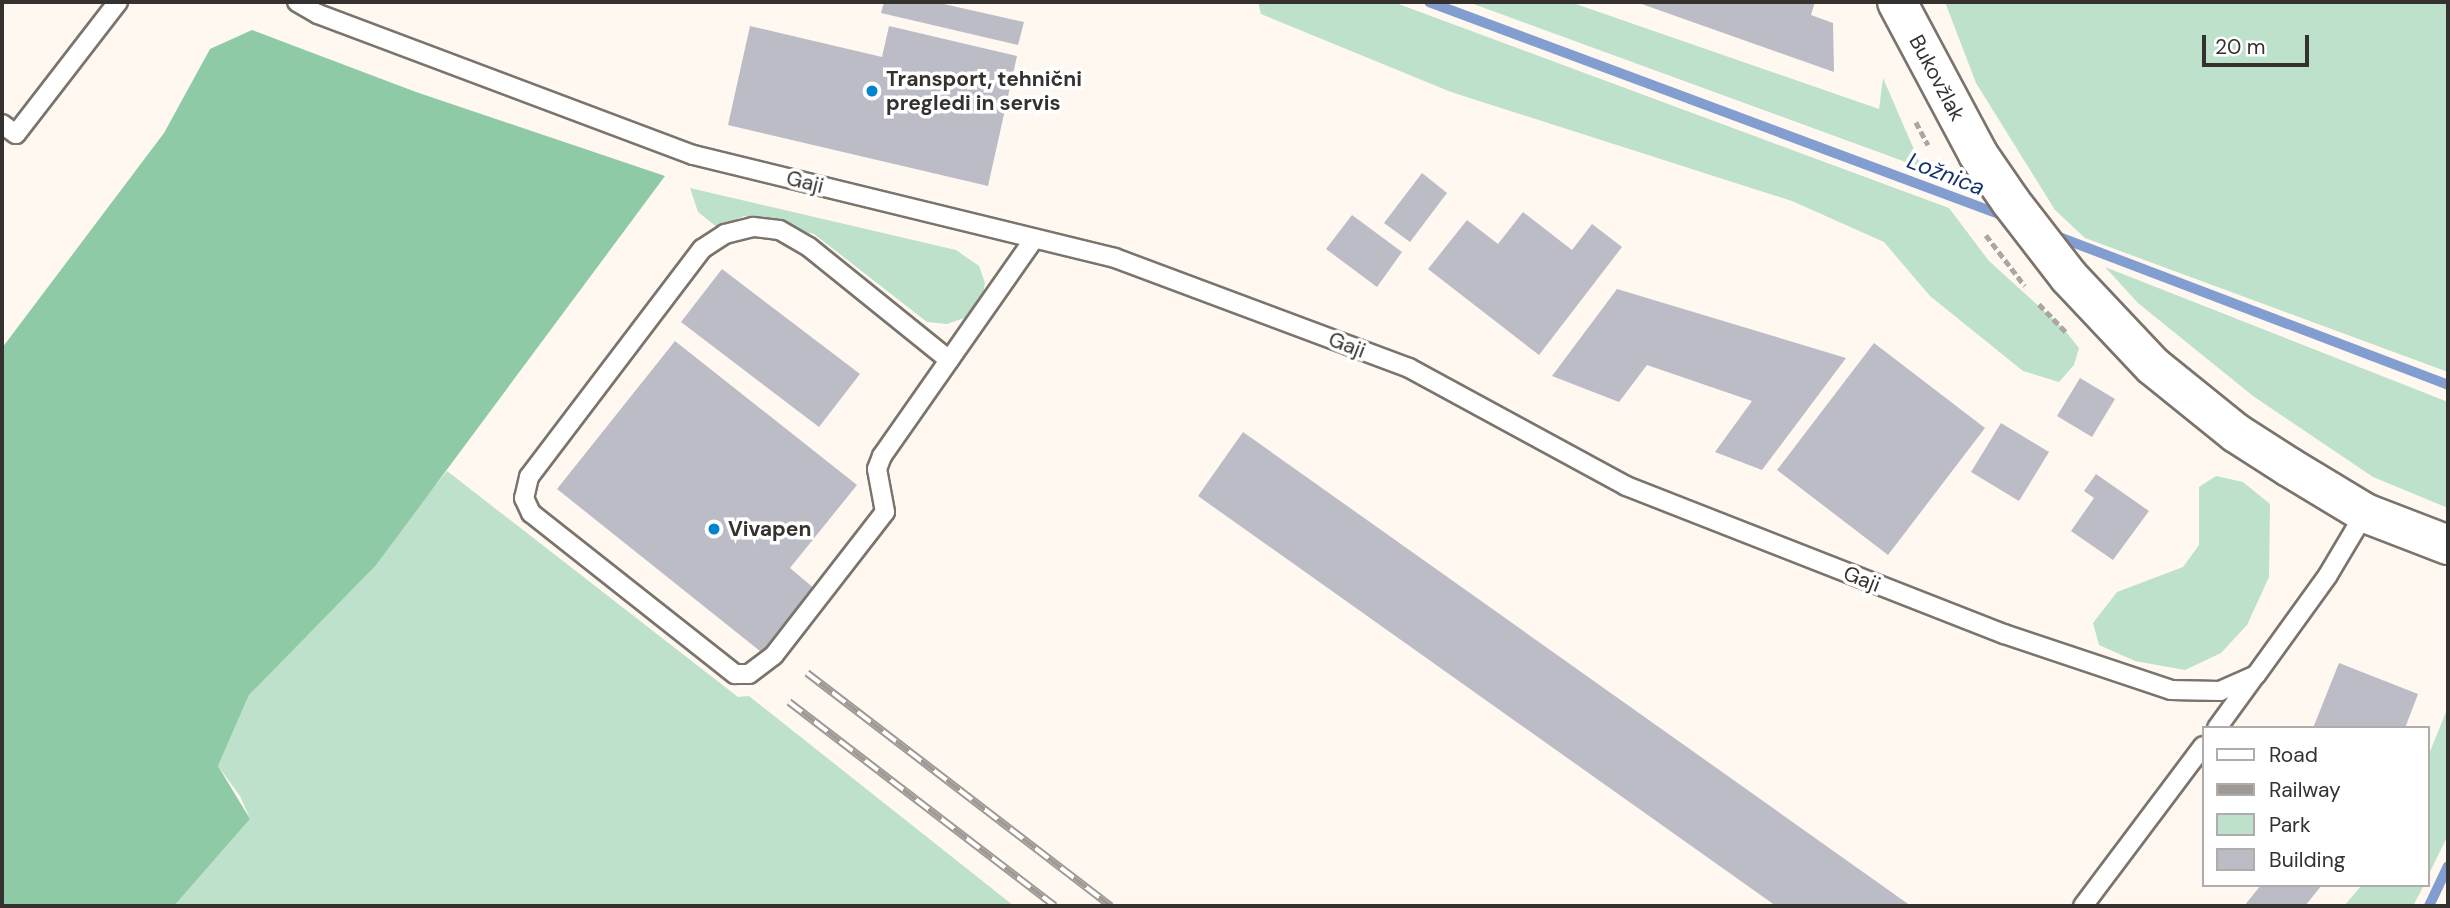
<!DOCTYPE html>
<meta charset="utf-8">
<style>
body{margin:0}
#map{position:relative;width:2450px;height:908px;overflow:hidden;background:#fff8f1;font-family:"DM Sans",sans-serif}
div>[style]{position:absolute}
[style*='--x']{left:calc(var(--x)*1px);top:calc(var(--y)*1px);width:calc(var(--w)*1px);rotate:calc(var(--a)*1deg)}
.green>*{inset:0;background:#bde1ca}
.forest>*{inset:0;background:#8ecaa5}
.stream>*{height:10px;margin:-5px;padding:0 5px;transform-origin:5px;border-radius:5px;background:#829dcf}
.building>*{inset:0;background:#bbbcc6}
.path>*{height:4.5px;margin-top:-2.25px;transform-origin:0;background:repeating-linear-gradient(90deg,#aca6a1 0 7px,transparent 0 10.5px)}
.roads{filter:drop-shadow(2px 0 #7b746c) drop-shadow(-2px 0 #7b746c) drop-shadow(0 2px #7b746c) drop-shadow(0 -2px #7b746c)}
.service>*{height:18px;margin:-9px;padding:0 9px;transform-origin:9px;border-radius:9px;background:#fff}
.tertiary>*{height:38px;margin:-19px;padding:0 19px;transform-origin:19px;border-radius:19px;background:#fff}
.rail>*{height:8px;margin-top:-4px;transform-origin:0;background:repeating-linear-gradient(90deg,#fff 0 16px,#9f9a95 0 32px);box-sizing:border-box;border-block:2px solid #9f9a95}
.dots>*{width:19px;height:19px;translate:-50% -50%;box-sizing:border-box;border:4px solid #fff;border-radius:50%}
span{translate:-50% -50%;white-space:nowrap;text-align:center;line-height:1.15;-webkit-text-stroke:7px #fff;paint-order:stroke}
.street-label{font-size:21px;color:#34312e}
.poi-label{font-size:21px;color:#34312e;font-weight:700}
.left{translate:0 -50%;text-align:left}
.water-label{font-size:23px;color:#14326d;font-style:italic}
.frame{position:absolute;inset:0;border:4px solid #34312e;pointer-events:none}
.legend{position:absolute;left:2202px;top:726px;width:228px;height:161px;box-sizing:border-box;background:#fff;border:2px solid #aeadab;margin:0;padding:9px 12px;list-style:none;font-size:21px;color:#34312e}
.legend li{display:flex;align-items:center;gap:14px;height:35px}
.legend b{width:35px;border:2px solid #aeadab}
.scale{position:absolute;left:2202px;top:35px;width:107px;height:32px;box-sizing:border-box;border:4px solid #34312e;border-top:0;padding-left:9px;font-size:21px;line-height:24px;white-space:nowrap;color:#34312e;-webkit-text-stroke:5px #fff;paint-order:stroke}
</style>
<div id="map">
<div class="green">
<div style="clip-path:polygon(1258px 2px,1393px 2px,1949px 208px,1989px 261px,2063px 328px,2079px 348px,2074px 365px,2059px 382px,2023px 371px,1930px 296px,1884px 242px,1792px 201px,1451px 92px,1261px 14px)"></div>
<div style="clip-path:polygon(1468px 2px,1570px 2px,1879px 109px,1883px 78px,1922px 168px)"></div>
<div style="clip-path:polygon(1945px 2px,2448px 2px,2448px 372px,2085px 238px,2055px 210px,1976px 83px)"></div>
<div style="clip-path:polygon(690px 188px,956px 250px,979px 266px,985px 283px,982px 300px,967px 317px,947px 324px,927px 322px,814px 234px,744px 216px,718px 228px,698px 212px)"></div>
<div style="clip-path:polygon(2105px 267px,2448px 402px,2448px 508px,2373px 477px,2253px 396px,2138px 303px)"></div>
<div style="clip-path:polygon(447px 471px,738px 697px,749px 696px,1014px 906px,174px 906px,250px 819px,240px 796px,218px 766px,249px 695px,344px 597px)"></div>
<div style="clip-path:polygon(2216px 476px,2243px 482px,2270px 504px,2269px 577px,2247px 625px,2221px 653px,2185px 670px,2135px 661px,2099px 645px,2093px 623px,2117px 592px,2183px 567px,2199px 545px,2199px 487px)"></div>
<div style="clip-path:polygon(2448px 707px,2448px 835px,2427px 878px,2427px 759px)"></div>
<div style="clip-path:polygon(2362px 885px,2424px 885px,2413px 906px,2344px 906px)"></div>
</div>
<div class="forest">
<div style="clip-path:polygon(252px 30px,416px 92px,665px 176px,376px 565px,249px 695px,218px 766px,250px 819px,174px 906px,2px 906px,2px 348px,164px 133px,210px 49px)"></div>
</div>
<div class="stream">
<div style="--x:1429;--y:2;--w:617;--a:20.4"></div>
<div style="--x:2051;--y:234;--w:425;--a:20.8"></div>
<div style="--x:2429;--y:906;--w:44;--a:-64.6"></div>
</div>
<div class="building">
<div style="clip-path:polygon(884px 2px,935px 2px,1024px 22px,1018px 45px,881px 13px)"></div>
<div style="clip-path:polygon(1636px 2px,1815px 2px,1811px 15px,1833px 23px,1834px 72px)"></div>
<div style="clip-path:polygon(750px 26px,882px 57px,889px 26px,1017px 56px,988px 186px,728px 125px)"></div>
<div style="clip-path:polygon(1422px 173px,1447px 193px,1410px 242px,1384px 223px)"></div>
<div style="clip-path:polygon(1523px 212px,1572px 250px,1592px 224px,1622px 247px,1539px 355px,1428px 269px,1467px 220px,1498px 244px)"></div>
<div style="clip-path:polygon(1352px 215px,1402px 252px,1377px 287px,1326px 249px)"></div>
<div style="clip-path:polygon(722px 269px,860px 374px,819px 427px,681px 322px)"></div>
<div style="clip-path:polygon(1617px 289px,1846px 358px,1762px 470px,1715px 452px,1752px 401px,1647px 365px,1619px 402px,1552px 376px)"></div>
<div style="clip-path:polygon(675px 341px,857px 485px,790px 568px,816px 590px,765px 655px,557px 489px)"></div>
<div style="clip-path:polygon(1874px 343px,1985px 428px,1888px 555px,1777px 470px)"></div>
<div style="clip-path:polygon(2080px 378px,2115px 399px,2092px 437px,2057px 416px)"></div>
<div style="clip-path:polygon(2001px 423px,2049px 452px,2019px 501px,1971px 472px)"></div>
<div style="clip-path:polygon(1243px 432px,1911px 906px,1776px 906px,1198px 496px)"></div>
<div style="clip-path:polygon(2096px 474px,2149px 511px,2113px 560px,2071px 531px,2094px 498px,2084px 491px)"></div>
<div style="clip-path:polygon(2339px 663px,2418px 694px,2405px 728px,2313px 728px)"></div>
<div style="clip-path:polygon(2261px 885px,2322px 885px,2305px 906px,2244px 906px)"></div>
</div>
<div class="path">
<div style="--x:1916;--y:122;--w:26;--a:62"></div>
<div style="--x:1986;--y:235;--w:64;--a:52.6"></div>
<div style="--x:2039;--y:304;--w:40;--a:46"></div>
</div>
<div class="roads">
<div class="service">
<div style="--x:297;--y:2;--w:24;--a:30"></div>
<div style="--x:318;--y:14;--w:401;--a:20.6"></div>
<div style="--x:693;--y:155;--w:434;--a:13.7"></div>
<div style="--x:1115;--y:258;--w:314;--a:20.5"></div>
<div style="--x:1409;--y:368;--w:247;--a:28.5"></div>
<div style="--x:1626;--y:486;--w:406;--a:21.4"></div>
<div style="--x:2004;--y:634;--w:176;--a:18.5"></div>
<div style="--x:2171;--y:690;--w:49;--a:1.2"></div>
<div style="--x:2220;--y:691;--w:39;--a:-24"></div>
<div style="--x:2256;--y:675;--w:123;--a:-54.2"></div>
<div style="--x:2328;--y:575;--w:72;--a:-59.2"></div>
<div style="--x:2;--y:124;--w:17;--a:36"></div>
<div style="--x:16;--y:134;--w:167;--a:-52.3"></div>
<div style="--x:949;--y:360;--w:180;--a:-141.1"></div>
<div style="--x:809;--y:247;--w:34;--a:-150"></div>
<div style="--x:779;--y:230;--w:26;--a:-173"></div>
<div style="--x:753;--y:227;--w:29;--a:166"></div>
<div style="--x:725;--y:234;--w:27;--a:147"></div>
<div style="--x:702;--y:249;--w:286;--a:127.2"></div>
<div style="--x:529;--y:477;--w:22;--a:103"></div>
<div style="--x:524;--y:498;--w:17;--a:65"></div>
<div style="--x:531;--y:513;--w:260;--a:38.3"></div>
<div style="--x:735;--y:674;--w:14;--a:0"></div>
<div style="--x:749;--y:674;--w:31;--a:-37"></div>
<div style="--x:774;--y:655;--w:181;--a:-52.2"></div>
<div style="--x:885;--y:512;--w:44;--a:-100.5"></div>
<div style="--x:877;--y:469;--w:14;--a:-69"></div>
<div style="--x:882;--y:456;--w:265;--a:-55"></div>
<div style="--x:2217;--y:728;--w:63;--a:-54"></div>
<div style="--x:2083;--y:906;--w:200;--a:-53.1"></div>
</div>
<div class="tertiary">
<div style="--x:1897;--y:2;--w:172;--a:61.9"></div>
<div style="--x:1978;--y:154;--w:58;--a:55.5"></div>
<div style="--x:2011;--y:202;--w:95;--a:52.3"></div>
<div style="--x:2069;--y:277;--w:122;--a:46.7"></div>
<div style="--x:2153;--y:366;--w:107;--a:38.9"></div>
<div style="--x:2236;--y:433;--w:63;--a:32.7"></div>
<div style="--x:2289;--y:467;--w:89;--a:31.2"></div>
<div style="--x:2365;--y:513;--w:89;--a:21.1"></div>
</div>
</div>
<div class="rail">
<div style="--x:807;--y:673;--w:383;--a:37.5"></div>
<div style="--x:789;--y:702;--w:335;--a:37.5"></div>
</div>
<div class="dots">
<div style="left:872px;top:91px;background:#0085cc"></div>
<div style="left:714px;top:529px;background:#0085cc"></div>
</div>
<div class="street-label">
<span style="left:1937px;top:78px;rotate:62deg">Bukovžlak</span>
<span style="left:805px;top:182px;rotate:14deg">Gaji</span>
<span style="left:1347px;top:345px;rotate:21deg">Gaji</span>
<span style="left:1862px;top:579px;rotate:21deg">Gaji</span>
</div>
<div class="poi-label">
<span class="left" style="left:886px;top:91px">Transport, tehnični<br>pregledi in servis</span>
<span class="left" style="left:728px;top:529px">Vivapen</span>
</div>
<div class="water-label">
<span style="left:1946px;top:174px;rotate:21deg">Ložnica</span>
</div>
<div class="frame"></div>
<ul class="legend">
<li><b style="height:9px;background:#fff"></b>Road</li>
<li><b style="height:9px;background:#9f9a95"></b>Railway</li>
<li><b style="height:19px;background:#bde1ca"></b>Park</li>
<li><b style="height:19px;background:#bbbcc6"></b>Building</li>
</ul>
<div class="scale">20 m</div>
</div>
